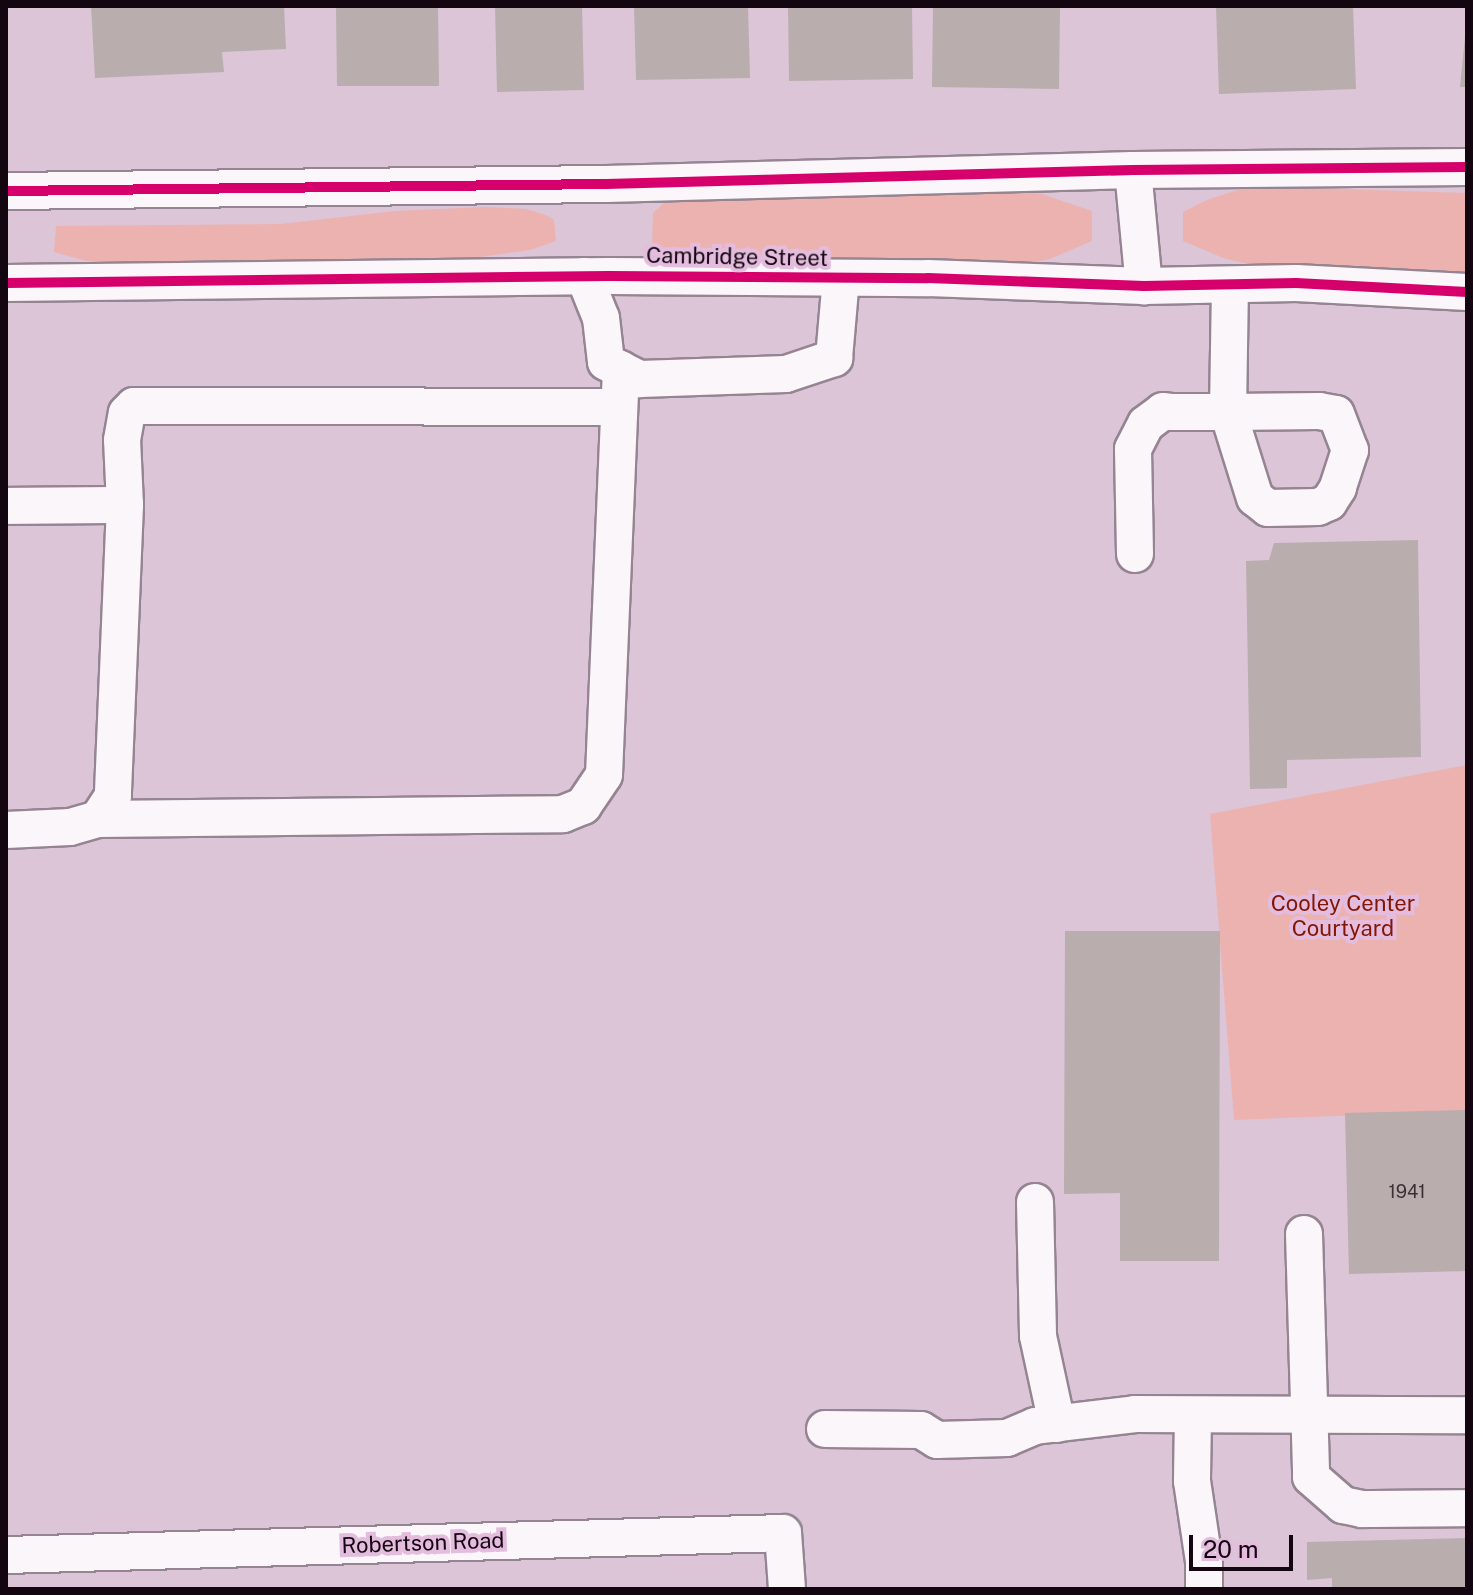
<!DOCTYPE html>
<style>
body{margin:0}
#map{position:relative;width:1473px;height:1595px;overflow:hidden;background:#dbc5d7;font-family:"Public Sans",sans-serif}
div>[style]{position:absolute}
[style*='--x']{left:calc(var(--x)*1px);top:calc(var(--y)*1px);width:calc(var(--w)*1px);rotate:calc(var(--a)*1deg)}
.green>*{inset:0;background:#ecb2b0}
.building>*{inset:0;background:#b9adad}
.roads{filter:drop-shadow(2px 0 #958492) drop-shadow(-2px 0 #958492) drop-shadow(0 2px #958492) drop-shadow(0 -2px #958492)}
.minor>*{height:36px;margin:-18px;padding:0 18px;transform-origin:18px;border-radius:18px;background:#faf6f9}
.cycleway>*{height:10px;margin:-5px;padding:0 5px;transform-origin:5px;border-radius:5px;background:#d6006c}
span{translate:-50% -50%;white-space:nowrap;text-align:center;line-height:1.15;-webkit-text-stroke:8px #e4bcdd;paint-order:stroke}
.number-label{font-size:18px;color:#3c3038}
.number-label span{-webkit-text-stroke-width:0}
.street-label{font-size:22px;color:#130611}
.park-label{font-size:22px;color:#821602}
.frame{position:absolute;inset:0;border:8px solid #130611;pointer-events:none}
.scale{position:absolute;left:1189px;top:1535px;width:104px;height:36px;box-sizing:border-box;border:4px solid #130611;border-top:0;padding-left:10px;font-size:24px;line-height:28px;white-space:nowrap;color:#130611;-webkit-text-stroke:6px #e4bcdd;paint-order:stroke}
</style>
<div id="map">
<div class="green">
<div style="clip-path:polygon(1250px 186px,1467px 193px,1467px 274px,1276px 270px,1226px 259px,1183px 241px,1183px 212px,1207px 200px)"></div>
<div style="clip-path:polygon(1004px 191px,1042px 194px,1092px 211px,1092px 241px,1050px 259px,1026px 264px,672px 260px,652px 247px,653px 213px,664px 203px,689px 197px)"></div>
<div style="clip-path:polygon(485px 207px,527px 209px,548px 216px,554px 220px,556px 241px,530px 250px,436px 263px,122px 263px,86px 261px,54px 252px,56px 226px,281px 224px,395px 211px)"></div>
<div style="clip-path:polygon(1467px 765px,1467px 1111px,1234px 1120px,1210px 814px)"></div>
</div>
<div class="building">
<div style="clip-path:polygon(91px 6px,284px 6px,286px 49px,222px 52px,224px 72px,95px 78px)"></div>
<div style="clip-path:polygon(336px 6px,438px 6px,439px 86px,337px 86px)"></div>
<div style="clip-path:polygon(495px 6px,582px 6px,584px 90px,497px 92px)"></div>
<div style="clip-path:polygon(634px 6px,748px 6px,750px 78px,636px 80px)"></div>
<div style="clip-path:polygon(788px 6px,912px 6px,913px 79px,789px 81px)"></div>
<div style="clip-path:polygon(933px 6px,1060px 6px,1059px 89px,932px 87px)"></div>
<div style="clip-path:polygon(1216px 6px,1353px 6px,1356px 89px,1219px 94px)"></div>
<div style="clip-path:polygon(1465px 37px,1467px 37px,1467px 87px,1460px 87px)"></div>
<div style="clip-path:polygon(1418px 540px,1421px 757px,1287px 760px,1287px 788px,1250px 789px,1246px 561px,1269px 560px,1274px 543px)"></div>
<div style="clip-path:polygon(1065px 931px,1220px 931px,1219px 1261px,1120px 1261px,1120px 1193px,1064px 1194px)"></div>
<div style="clip-path:polygon(1467px 1110px,1467px 1271px,1349px 1274px,1345px 1113px)"></div>
<div style="clip-path:polygon(1467px 1538px,1467px 1589px,1332px 1589px,1332px 1578px,1307px 1580px,1307px 1542px)"></div>
</div>
<div class="roads">
<div class="minor">
<div style="--x:1133;--y:170;--w:117;--a:84.6"></div>
<div style="--x:6;--y:191;--w:600;--a:-0.67"></div>
<div style="--x:606;--y:184;--w:527;--a:-1.52"></div>
<div style="--x:1133;--y:170;--w:334;--a:-0.5"></div>
<div style="--x:584;--y:276;--w:45;--a:68"></div>
<div style="--x:601;--y:318;--w:44;--a:83.5"></div>
<div style="--x:606;--y:362;--w:38;--a:27"></div>
<div style="--x:640;--y:379;--w:146;--a:-2"></div>
<div style="--x:786;--y:374;--w:51;--a:-18.4"></div>
<div style="--x:834;--y:358;--w:80;--a:-85"></div>
<div style="--x:6;--y:283;--w:603;--a:-0.67"></div>
<div style="--x:609;--y:276;--w:319;--a:0.4"></div>
<div style="--x:928;--y:278;--w:216;--a:2.1"></div>
<div style="--x:1144;--y:286;--w:152;--a:-1.1"></div>
<div style="--x:1296;--y:283;--w:171;--a:3"></div>
<div style="--x:125;--y:505;--w:65;--a:-92.6"></div>
<div style="--x:122;--y:440;--w:27;--a:-80"></div>
<div style="--x:127;--y:413;--w:10;--a:-45"></div>
<div style="--x:134;--y:406;--w:485;--a:0.1"></div>
<div style="--x:6;--y:506;--w:119;--a:-0.5"></div>
<div style="--x:125;--y:505;--w:291;--a:92.4"></div>
<div style="--x:113;--y:796;--w:27;--a:123"></div>
<div style="--x:98;--y:819;--w:29;--a:164"></div>
<div style="--x:70;--y:827;--w:64;--a:177.3"></div>
<div style="--x:1135;--y:554;--w:105;--a:-91.1"></div>
<div style="--x:1133;--y:449;--w:28;--a:-63"></div>
<div style="--x:1146;--y:424;--w:21;--a:-37"></div>
<div style="--x:1163;--y:411;--w:10;--a:6"></div>
<div style="--x:1173;--y:412;--w:55;--a:0"></div>
<div style="--x:1228;--y:412;--w:91;--a:-0.6"></div>
<div style="--x:1319;--y:411;--w:17;--a:10"></div>
<div style="--x:1336;--y:414;--w:39;--a:69"></div>
<div style="--x:1350;--y:450;--w:40;--a:108"></div>
<div style="--x:1338;--y:488;--w:17;--a:123"></div>
<div style="--x:1329;--y:502;--w:12;--a:156"></div>
<div style="--x:1318;--y:507;--w:50;--a:178.9"></div>
<div style="--x:1268;--y:508;--w:16;--a:-142"></div>
<div style="--x:1255;--y:498;--w:90;--a:-107.4"></div>
<div style="--x:1228;--y:412;--w:127;--a:-89.1"></div>
<div style="--x:98;--y:819;--w:465;--a:-0.6"></div>
<div style="--x:563;--y:814;--w:22;--a:-22"></div>
<div style="--x:583;--y:806;--w:37;--a:-56"></div>
<div style="--x:604;--y:775;--w:406;--a:-87.6"></div>
<div style="--x:1035;--y:1202;--w:134;--a:88.7"></div>
<div style="--x:1038;--y:1336;--w:90;--a:77.8"></div>
<div style="--x:1304;--y:1234;--w:243;--a:88.3"></div>
<div style="--x:1311;--y:1477;--w:43;--a:41.2"></div>
<div style="--x:1343;--y:1505;--w:19;--a:12"></div>
<div style="--x:1362;--y:1509;--w:105;--a:-0.5"></div>
<div style="--x:1193;--y:1415;--w:66;--a:90.9"></div>
<div style="--x:1192;--y:1481;--w:81;--a:81.5"></div>
<div style="--x:1204;--y:1561;--w:28;--a:90"></div>
<div style="--x:825;--y:1429;--w:96;--a:0.6"></div>
<div style="--x:921;--y:1430;--w:19;--a:32"></div>
<div style="--x:937;--y:1440;--w:70;--a:-1.6"></div>
<div style="--x:1007;--y:1438;--w:30;--a:-23"></div>
<div style="--x:1035;--y:1426;--w:101;--a:-6.8"></div>
<div style="--x:1135;--y:1414;--w:332;--a:0.2"></div>
<div style="--x:6;--y:1555;--w:777;--a:-1.62"></div>
<div style="--x:783;--y:1533;--w:56;--a:85.9"></div>
</div>
</div>
<div class="cycleway">
<div style="--x:6;--y:191;--w:600;--a:-0.67"></div>
<div style="--x:606;--y:184;--w:527;--a:-1.52"></div>
<div style="--x:1133;--y:170;--w:334;--a:-0.5"></div>
<div style="--x:6;--y:283;--w:603;--a:-0.67"></div>
<div style="--x:609;--y:276;--w:319;--a:0.4"></div>
<div style="--x:928;--y:278;--w:216;--a:2.1"></div>
<div style="--x:1144;--y:286;--w:152;--a:-1.1"></div>
<div style="--x:1296;--y:283;--w:171;--a:3"></div>
</div>
<div class="number-label">
<span style="left:1407px;top:1192px">1941</span>
</div>
<div class="street-label">
<span style="left:737px;top:257px;rotate:1deg">Cambridge Street</span>
<span style="left:423px;top:1543px;rotate:-2deg">Robertson Road</span>
</div>
<div class="park-label">
<span style="left:1343px;top:916px">Cooley Center<br>Courtyard</span>
</div>
<div class="frame"></div>
<div class="scale">20 m</div>
</div>
